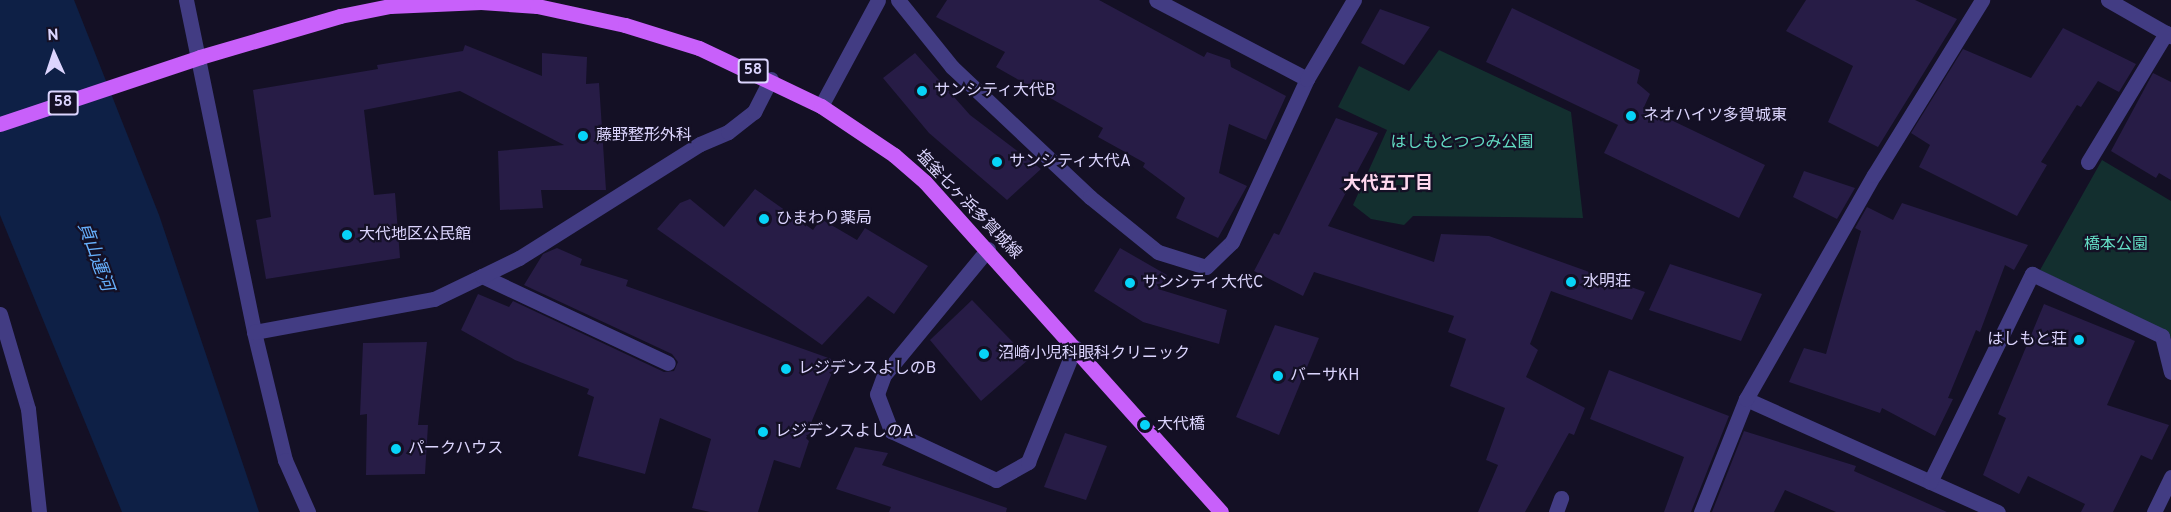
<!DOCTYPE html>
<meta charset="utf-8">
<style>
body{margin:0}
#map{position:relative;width:2171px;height:512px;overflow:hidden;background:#141025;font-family:Overpass,"Noto Sans JP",sans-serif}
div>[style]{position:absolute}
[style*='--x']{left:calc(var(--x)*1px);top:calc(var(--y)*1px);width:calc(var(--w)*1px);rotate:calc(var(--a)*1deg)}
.green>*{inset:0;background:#132f2f}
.water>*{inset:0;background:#0e2046}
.building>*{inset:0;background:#271c46}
.minor>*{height:15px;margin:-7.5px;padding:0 7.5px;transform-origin:7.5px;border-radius:7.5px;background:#423c83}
.primary>*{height:15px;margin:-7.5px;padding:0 7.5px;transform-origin:7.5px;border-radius:7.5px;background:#c860fa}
.dots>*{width:16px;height:16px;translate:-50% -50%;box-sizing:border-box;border:3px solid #141025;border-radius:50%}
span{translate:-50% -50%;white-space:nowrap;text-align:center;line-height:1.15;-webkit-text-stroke:4.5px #141025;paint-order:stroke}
.shield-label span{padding:2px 4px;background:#141025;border:2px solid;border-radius:4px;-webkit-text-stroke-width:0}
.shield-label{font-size:15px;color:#dcd5fe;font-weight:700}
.poi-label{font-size:16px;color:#dcd5fe}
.left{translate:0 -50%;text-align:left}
.right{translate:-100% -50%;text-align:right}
.park-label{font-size:16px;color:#63dcc4}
.street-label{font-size:16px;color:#dcd5fe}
.neighbourhood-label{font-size:18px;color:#fed7ee;font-weight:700}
.water-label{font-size:18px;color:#66affb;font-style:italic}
.north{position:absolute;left:24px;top:24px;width:60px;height:60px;-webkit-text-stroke:4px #141025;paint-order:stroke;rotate:357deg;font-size:16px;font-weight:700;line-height:24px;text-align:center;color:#dcd5fe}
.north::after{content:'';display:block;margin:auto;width:21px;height:27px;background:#dcd5fe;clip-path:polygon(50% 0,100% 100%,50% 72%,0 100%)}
</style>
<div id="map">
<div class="green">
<div style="clip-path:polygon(1439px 50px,1571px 112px,1583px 218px,1413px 216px,1404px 225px,1371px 219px,1353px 205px,1387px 130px,1338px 107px,1359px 66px,1409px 91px)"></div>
<div style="clip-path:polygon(2102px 160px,2171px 201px,2171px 338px,2164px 331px,2040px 270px)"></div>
</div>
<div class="water">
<div style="clip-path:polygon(0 0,74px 0,159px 215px,259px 512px,122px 512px,0 215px)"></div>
</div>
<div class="building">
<div style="clip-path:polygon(947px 0,1099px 0,1204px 57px,1207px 52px,1230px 60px,1231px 67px,1286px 96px,1266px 140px,1229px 124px,1219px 173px,1247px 186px,1218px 238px,1176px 218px,1185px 198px,1143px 167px,1145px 163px,1098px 137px,1103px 128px,996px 67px,1005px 52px,936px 17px)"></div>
<div style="clip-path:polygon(1806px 0,1915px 0,1957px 19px,1878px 147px,1828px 122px,1853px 66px,1786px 31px)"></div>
<div style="clip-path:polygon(1512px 8px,1640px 70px,1637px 83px,1650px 94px,1644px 107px,1765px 165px,1739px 218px,1604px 153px,1618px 125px,1486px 62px)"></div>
<div style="clip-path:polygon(1380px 9px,1430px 27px,1404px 65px,1361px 43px)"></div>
<div style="clip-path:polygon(2063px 28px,2136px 64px,2119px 92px,2098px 81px,2081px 107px,2077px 105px,2041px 162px,2047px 165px,2017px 216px,1919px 167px,1930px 145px,1911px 133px,1963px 49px,2031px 78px)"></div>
<div style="clip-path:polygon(465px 45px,542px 76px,542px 53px,587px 57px,586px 84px,599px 83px,606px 190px,541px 190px,543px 208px,500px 210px,498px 151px,564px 145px,460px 91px,364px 110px,374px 195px,395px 193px,400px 258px,266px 279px,256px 220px,271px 217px,253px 90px,378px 69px,377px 65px,463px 51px)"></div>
<div style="clip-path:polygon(915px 53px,970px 115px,1041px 169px,1007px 200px,929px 133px,883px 78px)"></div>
<div style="clip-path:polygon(2153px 73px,2171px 82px,2171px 180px,2159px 173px,2156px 178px,2111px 151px)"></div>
<div style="clip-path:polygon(1336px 118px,1378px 133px,1328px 226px,1434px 262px,1441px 234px,1489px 236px,1645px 292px,1632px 320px,1551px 291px,1530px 344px,1538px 350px,1526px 377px,1585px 408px,1574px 435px,1569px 433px,1525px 512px,1478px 512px,1498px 465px,1486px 460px,1505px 408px,1450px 386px,1466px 339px,1448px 332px,1454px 316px,1314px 272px,1303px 296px,1254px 271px,1274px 233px,1279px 235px)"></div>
<div style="clip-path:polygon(1804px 171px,1855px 188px,1837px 219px,1793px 197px)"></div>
<div style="clip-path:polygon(755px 189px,813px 230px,821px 219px,857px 240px,865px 228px,928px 266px,894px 314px,868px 296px,822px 345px,657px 229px,680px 203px,690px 199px,724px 227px)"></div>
<div style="clip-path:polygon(1902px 203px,2028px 245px,2014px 270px,2005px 265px,1980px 332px,1976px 330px,1948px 398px,1953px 399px,1935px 436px,1882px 408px,1880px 413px,1789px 382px,1804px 348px,1826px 354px,1861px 231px,1855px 228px,1867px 207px,1893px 220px)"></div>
<div style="clip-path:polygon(557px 248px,582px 259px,580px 265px,628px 280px,626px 286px,837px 361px,811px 423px,816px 425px,806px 438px,809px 441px,800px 468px,774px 460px,758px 512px,710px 512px,692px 508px,711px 439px,660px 418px,645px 474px,578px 456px,594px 397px,587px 394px,589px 389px,515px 360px,461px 330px,478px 294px,509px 307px,513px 301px,664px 372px,674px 371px,678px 362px,672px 354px,524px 285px,543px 254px)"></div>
<div style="clip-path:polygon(1120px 248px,1167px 275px,1158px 289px,1227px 310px,1219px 344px,1143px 322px,1094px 291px)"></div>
<div style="clip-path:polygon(1670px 264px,1762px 294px,1741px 341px,1649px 310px)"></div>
<div style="clip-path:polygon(972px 300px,1029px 359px,981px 401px,930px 340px)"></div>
<div style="clip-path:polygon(2044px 304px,2135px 341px,2107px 405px,2169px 425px,2152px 460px,2141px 455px,2113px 512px,2081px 512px,2085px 504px,2028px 476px,2019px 494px,1983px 475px,2006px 418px,1998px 414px)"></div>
<div style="clip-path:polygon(1275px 325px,1319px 338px,1279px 435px,1236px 417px)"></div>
<div style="clip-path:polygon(427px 342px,418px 425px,428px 425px,425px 474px,366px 475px,367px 414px,360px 415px,363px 343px)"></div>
<div style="clip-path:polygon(1609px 370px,1729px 416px,1691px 512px,1664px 512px,1684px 457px,1590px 419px)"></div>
<div style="clip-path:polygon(1744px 431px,1856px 466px,1854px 471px,1947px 512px,1836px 512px,1785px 490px,1774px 512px,1712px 512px)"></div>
<div style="clip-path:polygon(1065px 433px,1107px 446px,1086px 500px,1044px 487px)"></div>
<div style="clip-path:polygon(855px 447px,888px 453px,882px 465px,1007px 508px,1006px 512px,889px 512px,891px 507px,836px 489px)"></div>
</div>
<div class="minor">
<div style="--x:186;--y:0;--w:339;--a:78.4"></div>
<div style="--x:254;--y:332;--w:132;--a:76.4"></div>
<div style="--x:285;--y:460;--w:57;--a:66.1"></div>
<div style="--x:898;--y:0;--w:86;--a:51.1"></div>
<div style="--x:952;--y:67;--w:190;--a:43.3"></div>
<div style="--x:1090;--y:197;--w:87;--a:39"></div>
<div style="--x:1158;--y:252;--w:50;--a:17.4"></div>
<div style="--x:1206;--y:267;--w:36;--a:-44"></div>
<div style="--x:1232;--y:242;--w:179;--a:-65.3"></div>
<div style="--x:1307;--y:79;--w:170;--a:-152.4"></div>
<div style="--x:2108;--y:0;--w:73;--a:29.7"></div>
<div style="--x:1307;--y:79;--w:92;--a:-59.3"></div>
<div style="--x:821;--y:106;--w:120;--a:-61.7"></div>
<div style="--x:2088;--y:162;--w:151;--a:-58.8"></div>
<div style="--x:988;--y:249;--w:163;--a:129.5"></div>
<div style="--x:884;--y:375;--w:20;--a:110"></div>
<div style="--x:877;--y:394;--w:40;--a:69"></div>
<div style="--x:891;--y:431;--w:116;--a:25"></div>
<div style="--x:996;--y:480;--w:37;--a:-29"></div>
<div style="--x:1028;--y:462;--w:124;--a:-67.8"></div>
<div style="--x:482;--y:276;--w:205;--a:25.1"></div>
<div style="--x:0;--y:314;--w:99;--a:73.6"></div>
<div style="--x:28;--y:409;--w:104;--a:83.9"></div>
<div style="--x:254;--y:332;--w:183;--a:-10.4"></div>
<div style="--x:434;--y:299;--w:53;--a:-25.6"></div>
<div style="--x:482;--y:276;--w:41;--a:-25.9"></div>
<div style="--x:519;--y:258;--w:214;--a:-32.2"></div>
<div style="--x:700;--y:144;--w:30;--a:-23"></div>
<div style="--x:728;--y:132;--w:33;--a:-38"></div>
<div style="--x:754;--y:112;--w:37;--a:-63"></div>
<div style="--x:1746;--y:399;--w:276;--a:24.2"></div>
<div style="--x:1930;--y:482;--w:232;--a:-63.9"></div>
<div style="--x:2032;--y:274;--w:144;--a:25.5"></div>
<div style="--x:2162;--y:336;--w:37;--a:76"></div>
<div style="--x:1556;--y:512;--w:15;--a:-70"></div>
<div style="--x:1701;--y:512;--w:122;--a:-68.3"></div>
<div style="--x:1746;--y:399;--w:258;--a:-60.3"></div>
<div style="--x:1874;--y:175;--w:206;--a:-58.3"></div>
<div style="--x:2154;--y:512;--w:39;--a:-64"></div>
</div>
<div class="primary">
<div style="--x:0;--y:124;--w:211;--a:-18.5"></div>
<div style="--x:200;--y:57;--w:146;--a:-16.3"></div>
<div style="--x:340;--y:16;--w:51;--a:-11.3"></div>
<div style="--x:390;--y:6;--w:91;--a:-2.5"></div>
<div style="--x:481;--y:2;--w:56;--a:4.1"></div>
<div style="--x:537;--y:6;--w:90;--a:12.2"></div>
<div style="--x:625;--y:25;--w:77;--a:17.3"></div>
<div style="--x:699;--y:48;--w:135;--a:25.4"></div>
<div style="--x:821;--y:106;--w:88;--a:33.9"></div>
<div style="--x:894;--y:155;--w:41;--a:41.1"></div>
<div style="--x:925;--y:182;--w:443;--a:48.1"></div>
</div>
<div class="dots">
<div style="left:922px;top:91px;background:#07d4f8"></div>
<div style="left:1631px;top:116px;background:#07d4f8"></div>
<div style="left:583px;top:136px;background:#07d4f8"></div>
<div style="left:997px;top:162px;background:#07d4f8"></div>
<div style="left:764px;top:219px;background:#07d4f8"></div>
<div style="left:347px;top:235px;background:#07d4f8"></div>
<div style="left:1571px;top:282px;background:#07d4f8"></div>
<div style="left:1130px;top:283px;background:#07d4f8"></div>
<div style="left:2079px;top:340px;background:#07d4f8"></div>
<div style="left:984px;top:354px;background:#07d4f8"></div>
<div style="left:786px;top:369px;background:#07d4f8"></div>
<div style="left:1278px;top:376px;background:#07d4f8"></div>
<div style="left:1145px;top:425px;background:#07d4f8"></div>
<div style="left:763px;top:432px;background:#07d4f8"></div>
<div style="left:396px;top:449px;background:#07d4f8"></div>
</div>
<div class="shield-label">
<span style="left:753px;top:71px">58</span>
<span style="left:63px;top:103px">58</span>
</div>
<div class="poi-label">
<span class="left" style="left:934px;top:91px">サンシティ大代B</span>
<span class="left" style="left:1643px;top:116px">ネオハイツ多賀城東</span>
<span class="left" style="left:596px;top:136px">藤野整形外科</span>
<span class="left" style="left:1009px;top:162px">サンシティ大代A</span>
<span class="left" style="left:776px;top:219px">ひまわり薬局</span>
<span class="left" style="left:359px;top:235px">大代地区公民館</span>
<span class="left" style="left:1583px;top:282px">水明荘</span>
<span class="left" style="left:1142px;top:283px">サンシティ大代C</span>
<span class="right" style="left:2067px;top:340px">はしもと荘</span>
<span class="left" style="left:998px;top:354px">沼崎小児科眼科クリニック</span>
<span class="left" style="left:798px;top:369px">レジデンスよしのB</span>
<span class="left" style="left:1290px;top:376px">バーサKH</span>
<span class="left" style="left:1157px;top:425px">大代橋</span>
<span class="left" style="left:775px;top:432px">レジデンスよしのA</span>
<span class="left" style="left:408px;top:449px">パークハウス</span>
</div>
<div class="park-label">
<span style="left:1462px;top:143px">はしもとつつみ公園</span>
<span style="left:2116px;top:245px">橋本公園</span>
</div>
<div class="street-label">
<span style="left:968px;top:205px;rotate:46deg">塩釜七ヶ浜多賀城線</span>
</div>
<div class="neighbourhood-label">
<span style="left:1388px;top:185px">大代五丁目</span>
</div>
<div class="water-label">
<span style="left:94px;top:257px;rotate:70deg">貞山運河</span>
</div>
<div class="north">N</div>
</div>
